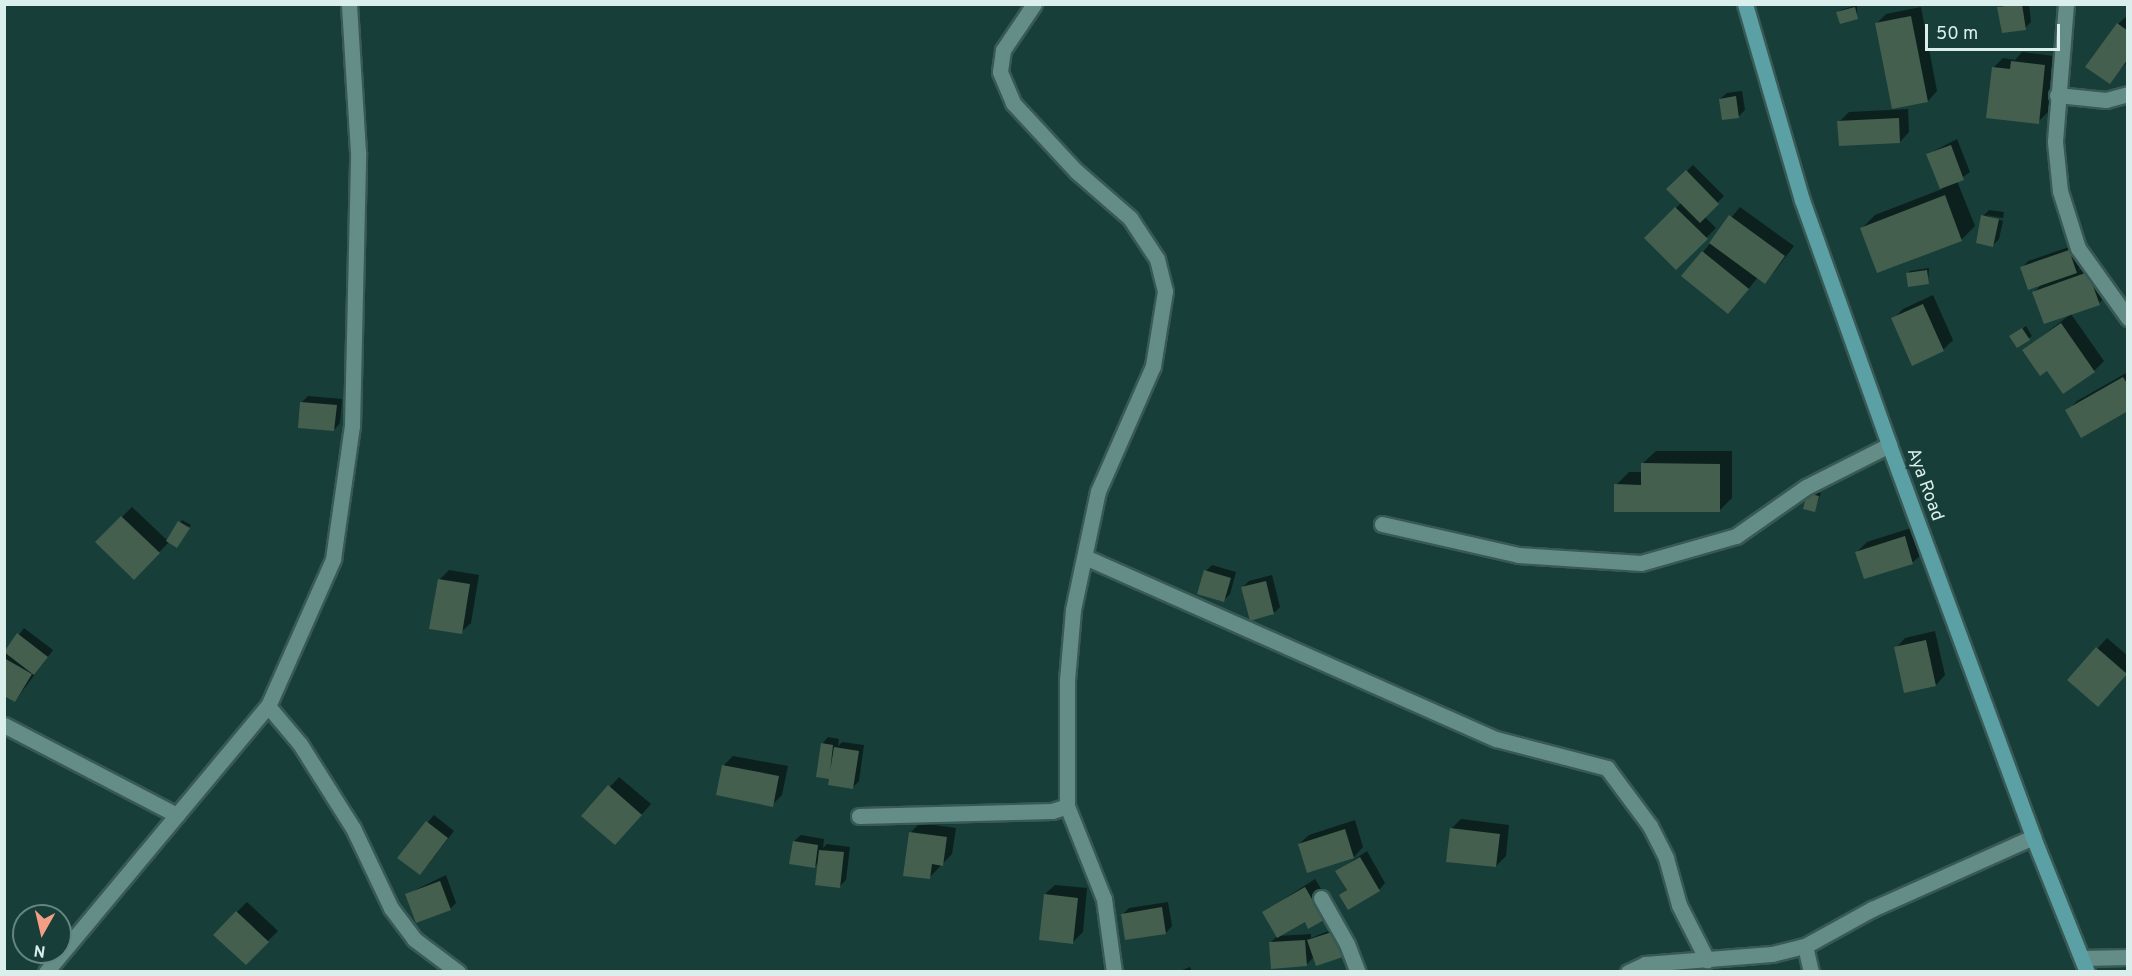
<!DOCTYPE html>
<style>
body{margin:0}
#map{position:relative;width:2132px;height:976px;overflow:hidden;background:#173e39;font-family:Overpass,sans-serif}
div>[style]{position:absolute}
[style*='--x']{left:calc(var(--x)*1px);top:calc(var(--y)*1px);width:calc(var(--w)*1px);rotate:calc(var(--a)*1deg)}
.shadow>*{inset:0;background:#0007}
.building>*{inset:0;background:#445f4d}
.roads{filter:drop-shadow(2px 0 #395955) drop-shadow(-2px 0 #395955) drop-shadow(0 2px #395955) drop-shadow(0 -2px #395955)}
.street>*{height:15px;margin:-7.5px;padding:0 7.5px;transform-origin:7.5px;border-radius:7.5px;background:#658d87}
.secondary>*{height:15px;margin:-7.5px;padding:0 7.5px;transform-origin:7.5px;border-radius:7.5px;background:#5aa0a5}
span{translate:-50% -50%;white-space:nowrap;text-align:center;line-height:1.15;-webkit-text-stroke:6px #173e39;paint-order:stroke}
.street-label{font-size:18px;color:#daefeb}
.frame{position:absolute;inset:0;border:6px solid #daefeb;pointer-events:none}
.north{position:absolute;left:12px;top:904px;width:60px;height:60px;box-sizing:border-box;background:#173e39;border:2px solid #658580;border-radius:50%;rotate:188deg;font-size:16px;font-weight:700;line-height:24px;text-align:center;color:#daefeb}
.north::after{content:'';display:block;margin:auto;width:21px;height:27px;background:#f39f85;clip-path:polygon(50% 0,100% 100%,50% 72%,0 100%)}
.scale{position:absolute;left:1925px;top:24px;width:135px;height:27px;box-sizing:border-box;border:3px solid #daefeb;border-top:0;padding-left:8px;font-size:18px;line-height:21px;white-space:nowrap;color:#daefeb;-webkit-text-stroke:4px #173e39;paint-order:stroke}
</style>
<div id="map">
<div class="shadow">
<div style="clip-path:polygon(2002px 4px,2029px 4px,2031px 22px,2025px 28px,1999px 8px)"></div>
<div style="clip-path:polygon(1857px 5px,1857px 17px,1838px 12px,1841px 10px)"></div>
<div style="clip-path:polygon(1921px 7px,1937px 91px,1928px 101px,1876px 24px,1886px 14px)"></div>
<div style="clip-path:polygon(2128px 15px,2128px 61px,2109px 82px,2118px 24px)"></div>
<div style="clip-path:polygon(2022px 52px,2054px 56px,2048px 112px,2038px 122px,1993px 68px,2003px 58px,2015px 60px)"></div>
<div style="clip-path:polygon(1742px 91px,1745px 110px,1739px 116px,1720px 99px,1727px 93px)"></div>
<div style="clip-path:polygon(1908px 109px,1909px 132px,1900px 142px,1839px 122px,1849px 112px)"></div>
<div style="clip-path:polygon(1957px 139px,1970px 172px,1957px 181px,1975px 226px,1962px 239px,1878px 271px,1862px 228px,1875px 215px,1942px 189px,1928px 154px)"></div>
<div style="clip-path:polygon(1693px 165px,1724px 196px,1704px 216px,1716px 228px,1676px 268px,1646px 238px,1682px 202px,1668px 189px)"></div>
<div style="clip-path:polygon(1740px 207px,1794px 246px,1774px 272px,1765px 282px,1758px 277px,1738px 302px,1703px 252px)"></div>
<div style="clip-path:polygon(1989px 210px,2004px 212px,2003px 218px,1985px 215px,2003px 221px,1999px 239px,1993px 245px,1983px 216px)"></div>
<div style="clip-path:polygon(2075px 245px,2082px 266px,2078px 270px,2098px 263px,2109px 294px,2099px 303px,2034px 292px,2043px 283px,2022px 268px,2028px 261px)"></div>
<div style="clip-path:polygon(1929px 268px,1928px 283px,1908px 274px,1910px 271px)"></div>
<div style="clip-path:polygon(1933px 295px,1953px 340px,1943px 350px,1893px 319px,1903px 309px)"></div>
<div style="clip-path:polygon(2071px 314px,2104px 361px,2094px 371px,2024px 350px)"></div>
<div style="clip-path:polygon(2026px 326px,2032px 336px,2029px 338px,2014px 334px)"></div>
<div style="clip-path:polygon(2128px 372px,2128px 410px,2067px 411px,2077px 401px)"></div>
<div style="clip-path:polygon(308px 396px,342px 399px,340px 423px,334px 430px,302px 402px)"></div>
<div style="clip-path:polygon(1656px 451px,1732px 451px,1732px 498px,1719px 511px,1616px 485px,1629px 472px,1642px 472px,1642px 464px)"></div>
<div style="clip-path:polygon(1812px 491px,1821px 493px,1814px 510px,1809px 493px)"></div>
<div style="clip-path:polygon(132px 507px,168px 541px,182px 520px,191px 525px,177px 547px,169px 542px,134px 578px,97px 542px)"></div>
<div style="clip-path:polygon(1914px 527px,1923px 553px,1913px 562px,1865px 577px,1857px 552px,1867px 542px)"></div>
<div style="clip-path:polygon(1212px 565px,1236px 572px,1230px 594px,1224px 600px,1206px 571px)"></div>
<div style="clip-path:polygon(449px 570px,479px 575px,471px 623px,461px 632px,439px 580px)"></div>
<div style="clip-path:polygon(1272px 575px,1280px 607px,1274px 613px,1243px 587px,1249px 581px)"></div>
<div style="clip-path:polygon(24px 628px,53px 650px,15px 701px,4px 683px,4px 655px)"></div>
<div style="clip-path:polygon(1935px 631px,1945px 675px,1936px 685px,1896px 648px,1905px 638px)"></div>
<div style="clip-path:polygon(2107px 638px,2128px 656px,2128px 672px,2107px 695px,2069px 680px)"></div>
<div style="clip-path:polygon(828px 737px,839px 739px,838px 746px,842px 742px,864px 745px,859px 781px,853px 787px,831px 778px,822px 744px)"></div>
<div style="clip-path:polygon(733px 756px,788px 766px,782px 795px,772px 805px,724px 765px)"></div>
<div style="clip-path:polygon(619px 777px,651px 804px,625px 833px,584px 815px)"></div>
<div style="clip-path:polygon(434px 815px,454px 831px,426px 867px,399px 857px)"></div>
<div style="clip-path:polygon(1461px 819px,1509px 825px,1506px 856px,1496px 866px,1451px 829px)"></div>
<div style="clip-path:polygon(1355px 820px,1363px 847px,1354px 857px,1299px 844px,1309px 835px)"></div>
<div style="clip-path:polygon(920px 823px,956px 828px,952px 854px,929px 878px,910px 833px)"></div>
<div style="clip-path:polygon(801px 835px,824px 839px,823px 848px,827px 844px,850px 847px,846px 880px,839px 887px,819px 862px,814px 867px,794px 841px)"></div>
<div style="clip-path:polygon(1367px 851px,1385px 883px,1379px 890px,1341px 895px,1347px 889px,1337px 871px)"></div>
<div style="clip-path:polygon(446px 875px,456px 903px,450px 909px,407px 894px)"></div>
<div style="clip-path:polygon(1315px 879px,1333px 909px,1323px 919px,1305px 920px,1277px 936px,1311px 934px,1311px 938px,1341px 926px,1349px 949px,1343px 956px,1317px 964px,1314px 957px,1306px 965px,1270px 943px,1277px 936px,1264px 912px)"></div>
<div style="clip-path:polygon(1055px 885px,1087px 888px,1083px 932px,1073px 942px,1045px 894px)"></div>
<div style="clip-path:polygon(247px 902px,278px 931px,246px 963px,215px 934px)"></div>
<div style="clip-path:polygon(1168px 902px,1172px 926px,1166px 933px,1123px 914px,1129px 908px)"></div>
<div style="clip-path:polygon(1190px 967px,1192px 972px,1177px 972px)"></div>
</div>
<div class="building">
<div style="clip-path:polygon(2022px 4px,2026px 30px,2002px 33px,1997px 7px)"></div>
<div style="clip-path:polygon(1855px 7px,1858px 19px,1840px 24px,1836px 12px)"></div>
<div style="clip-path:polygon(1911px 16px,1928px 102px,1892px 109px,1875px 23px)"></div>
<div style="clip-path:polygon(2117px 23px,2128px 31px,2128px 59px,2110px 84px,2085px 67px)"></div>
<div style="clip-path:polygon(2011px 61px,2045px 65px,2039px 124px,1986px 118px,1992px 67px,2010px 69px)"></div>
<div style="clip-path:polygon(1736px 96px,1739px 118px,1722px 120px,1719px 99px)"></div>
<div style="clip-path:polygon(1899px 118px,1900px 143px,1839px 146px,1837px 121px)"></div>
<div style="clip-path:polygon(1951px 145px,1964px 180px,1940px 189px,1926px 154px)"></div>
<div style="clip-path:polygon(1686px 170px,1719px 204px,1700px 223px,1666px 189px)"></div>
<div style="clip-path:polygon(1945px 195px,1962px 241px,1877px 273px,1860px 228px)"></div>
<div style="clip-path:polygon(1675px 207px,1708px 239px,1676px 270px,1644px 238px)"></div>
<div style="clip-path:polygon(1729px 215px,1785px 256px,1765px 284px,1709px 243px)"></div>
<div style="clip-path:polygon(1981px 215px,1999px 219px,1993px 247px,1976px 243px)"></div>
<div style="clip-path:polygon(2069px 250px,2077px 273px,2028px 290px,2020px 267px)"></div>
<div style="clip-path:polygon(1702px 251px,1749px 289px,1728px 314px,1681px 276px)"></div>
<div style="clip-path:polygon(1927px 270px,1929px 284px,1908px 287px,1906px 273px)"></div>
<div style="clip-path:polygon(2088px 272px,2100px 305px,2044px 324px,2032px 292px)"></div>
<div style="clip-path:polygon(1923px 304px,1944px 351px,1912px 366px,1891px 318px)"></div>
<div style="clip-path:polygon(2061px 323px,2095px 372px,2063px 394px,2047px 371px,2040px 376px,2022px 350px)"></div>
<div style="clip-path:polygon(2022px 328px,2030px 340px,2017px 348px,2009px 336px)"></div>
<div style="clip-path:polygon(2123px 377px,2128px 385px,2128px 411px,2081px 438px,2065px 410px)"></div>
<div style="clip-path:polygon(300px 402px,337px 405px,334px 431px,298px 428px)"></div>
<div style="clip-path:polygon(1641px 463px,1720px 464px,1720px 512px,1614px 512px,1614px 484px,1641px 485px)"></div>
<div style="clip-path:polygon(1807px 493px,1819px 496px,1815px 512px,1803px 509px)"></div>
<div style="clip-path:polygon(121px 516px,160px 553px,134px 580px,95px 542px)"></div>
<div style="clip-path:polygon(178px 521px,190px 528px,177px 548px,166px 541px)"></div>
<div style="clip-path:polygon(1905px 536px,1913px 564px,1864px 579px,1855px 552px)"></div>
<div style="clip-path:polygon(1204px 570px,1231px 578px,1224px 602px,1197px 594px)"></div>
<div style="clip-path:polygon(438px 579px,470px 584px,462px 634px,429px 629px)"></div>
<div style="clip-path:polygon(1266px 581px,1274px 614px,1250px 621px,1241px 587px)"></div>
<div style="clip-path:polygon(17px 633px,48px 657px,34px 675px,4px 652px)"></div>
<div style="clip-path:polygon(1926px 640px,1936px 686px,1904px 693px,1894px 647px)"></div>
<div style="clip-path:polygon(2096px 647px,2127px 674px,2098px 707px,2067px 680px)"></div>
<div style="clip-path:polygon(4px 658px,32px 674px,15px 702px,4px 696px)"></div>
<div style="clip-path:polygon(821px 743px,833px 745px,830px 772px,834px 747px,859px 751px,853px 789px,828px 785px,829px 779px,816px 777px)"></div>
<div style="clip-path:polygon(722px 765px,779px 776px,773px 807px,716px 795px)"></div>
<div style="clip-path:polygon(608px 785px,642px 815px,615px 845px,581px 816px)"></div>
<div style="clip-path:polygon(426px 821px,448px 838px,420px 875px,397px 858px)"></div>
<div style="clip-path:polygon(1450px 828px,1500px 834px,1496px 867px,1446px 862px)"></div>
<div style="clip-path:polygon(1345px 829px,1354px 858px,1307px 873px,1298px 844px)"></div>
<div style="clip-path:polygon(909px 832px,947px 837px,943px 866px,932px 864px,930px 879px,903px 876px)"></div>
<div style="clip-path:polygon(793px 841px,818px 845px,815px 868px,789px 864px)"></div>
<div style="clip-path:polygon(819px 850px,844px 852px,840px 888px,815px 885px)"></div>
<div style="clip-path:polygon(1360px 857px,1380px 891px,1348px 910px,1339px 895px,1347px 890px,1335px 871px)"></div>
<div style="clip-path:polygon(440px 881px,451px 910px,416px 923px,405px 894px)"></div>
<div style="clip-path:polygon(1305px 887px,1324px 920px,1308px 929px,1305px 922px,1277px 938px,1262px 912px)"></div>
<div style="clip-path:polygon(1044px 894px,1078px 898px,1073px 944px,1039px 940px)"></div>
<div style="clip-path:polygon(1162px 907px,1166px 934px,1125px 940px,1121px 914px)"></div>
<div style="clip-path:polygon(236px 911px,269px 942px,246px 965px,213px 935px)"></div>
<div style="clip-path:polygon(1335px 931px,1343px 957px,1316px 966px,1307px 940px)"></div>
<div style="clip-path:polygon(1305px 940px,1307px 966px,1271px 969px,1269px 942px)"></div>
</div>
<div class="roads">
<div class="street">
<div style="--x:1034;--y:4;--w:55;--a:124"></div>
<div style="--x:1003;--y:50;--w:22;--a:98"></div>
<div style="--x:1000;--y:72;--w:34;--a:67"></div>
<div style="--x:1013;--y:103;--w:93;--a:47.2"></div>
<div style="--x:1076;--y:171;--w:72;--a:41"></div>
<div style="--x:1130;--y:218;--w:49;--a:56.6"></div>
<div style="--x:1157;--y:259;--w:33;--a:76"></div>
<div style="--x:1165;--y:291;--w:76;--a:99.1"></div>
<div style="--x:1153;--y:366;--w:137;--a:113.7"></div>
<div style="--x:1098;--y:491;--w:122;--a:101.9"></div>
<div style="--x:1073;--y:610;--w:70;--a:94.9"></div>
<div style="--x:1067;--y:680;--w:126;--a:90"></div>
<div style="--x:1067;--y:806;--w:100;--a:68.3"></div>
<div style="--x:1104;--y:899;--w:74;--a:82.2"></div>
<div style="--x:2066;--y:4;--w:138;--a:94.6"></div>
<div style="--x:2055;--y:142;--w:49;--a:84.2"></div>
<div style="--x:2060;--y:191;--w:60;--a:72.5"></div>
<div style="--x:2078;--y:248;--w:86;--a:54.5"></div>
<div style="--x:2057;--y:95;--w:49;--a:5.8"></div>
<div style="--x:2106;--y:100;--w:23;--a:-15"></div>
<div style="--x:1382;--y:524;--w:139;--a:12.8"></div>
<div style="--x:1518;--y:555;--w:123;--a:3.7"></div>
<div style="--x:1641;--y:563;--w:99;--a:-15.9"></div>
<div style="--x:1736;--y:536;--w:85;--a:-35"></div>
<div style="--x:1806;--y:487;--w:93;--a:-26.8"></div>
<div style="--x:1087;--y:558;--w:447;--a:23.9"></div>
<div style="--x:1496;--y:739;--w:115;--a:14.6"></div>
<div style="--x:1607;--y:768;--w:72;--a:53.4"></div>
<div style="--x:1650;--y:826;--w:36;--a:63"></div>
<div style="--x:1666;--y:858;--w:49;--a:74.5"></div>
<div style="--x:1679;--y:905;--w:62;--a:63"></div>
<div style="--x:268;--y:706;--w:50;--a:49.9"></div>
<div style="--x:300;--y:744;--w:99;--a:57.8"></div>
<div style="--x:353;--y:828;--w:89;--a:64.6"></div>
<div style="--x:391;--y:908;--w:39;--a:53"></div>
<div style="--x:414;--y:939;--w:55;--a:36.9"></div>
<div style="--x:4;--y:725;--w:195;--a:27.5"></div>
<div style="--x:859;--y:816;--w:193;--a:-1.5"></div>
<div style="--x:1052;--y:811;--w:16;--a:-18"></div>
<div style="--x:1321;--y:898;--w:53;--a:60.5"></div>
<div style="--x:1347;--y:944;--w:30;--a:69"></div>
<div style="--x:1805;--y:946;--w:27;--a:77"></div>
<div style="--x:2082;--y:958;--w:46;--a:-1.2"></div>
<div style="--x:46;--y:972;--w:346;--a:-50.2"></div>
<div style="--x:268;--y:706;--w:161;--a:-66.1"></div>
<div style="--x:333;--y:559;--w:134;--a:-81.9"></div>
<div style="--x:352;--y:426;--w:274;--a:-88.7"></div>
<div style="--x:358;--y:152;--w:148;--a:-93.5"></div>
<div style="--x:1628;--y:972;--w:19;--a:-25"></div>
<div style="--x:1645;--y:964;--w:127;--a:-4.5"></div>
<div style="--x:1772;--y:954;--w:34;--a:-14"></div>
<div style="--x:1805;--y:946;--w:77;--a:-28.9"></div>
<div style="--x:1872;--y:909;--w:176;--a:-24.1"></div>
</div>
<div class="secondary">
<div style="--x:1745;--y:4;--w:204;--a:73.8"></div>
<div style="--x:1802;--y:200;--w:260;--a:70.4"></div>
<div style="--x:1889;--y:445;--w:418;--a:69.8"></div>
<div style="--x:2033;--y:837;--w:145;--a:68.2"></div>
</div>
</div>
<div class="street-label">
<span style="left:1924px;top:485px;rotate:70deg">Aya Road</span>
</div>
<div class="frame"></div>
<div class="north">N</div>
<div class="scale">50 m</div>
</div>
